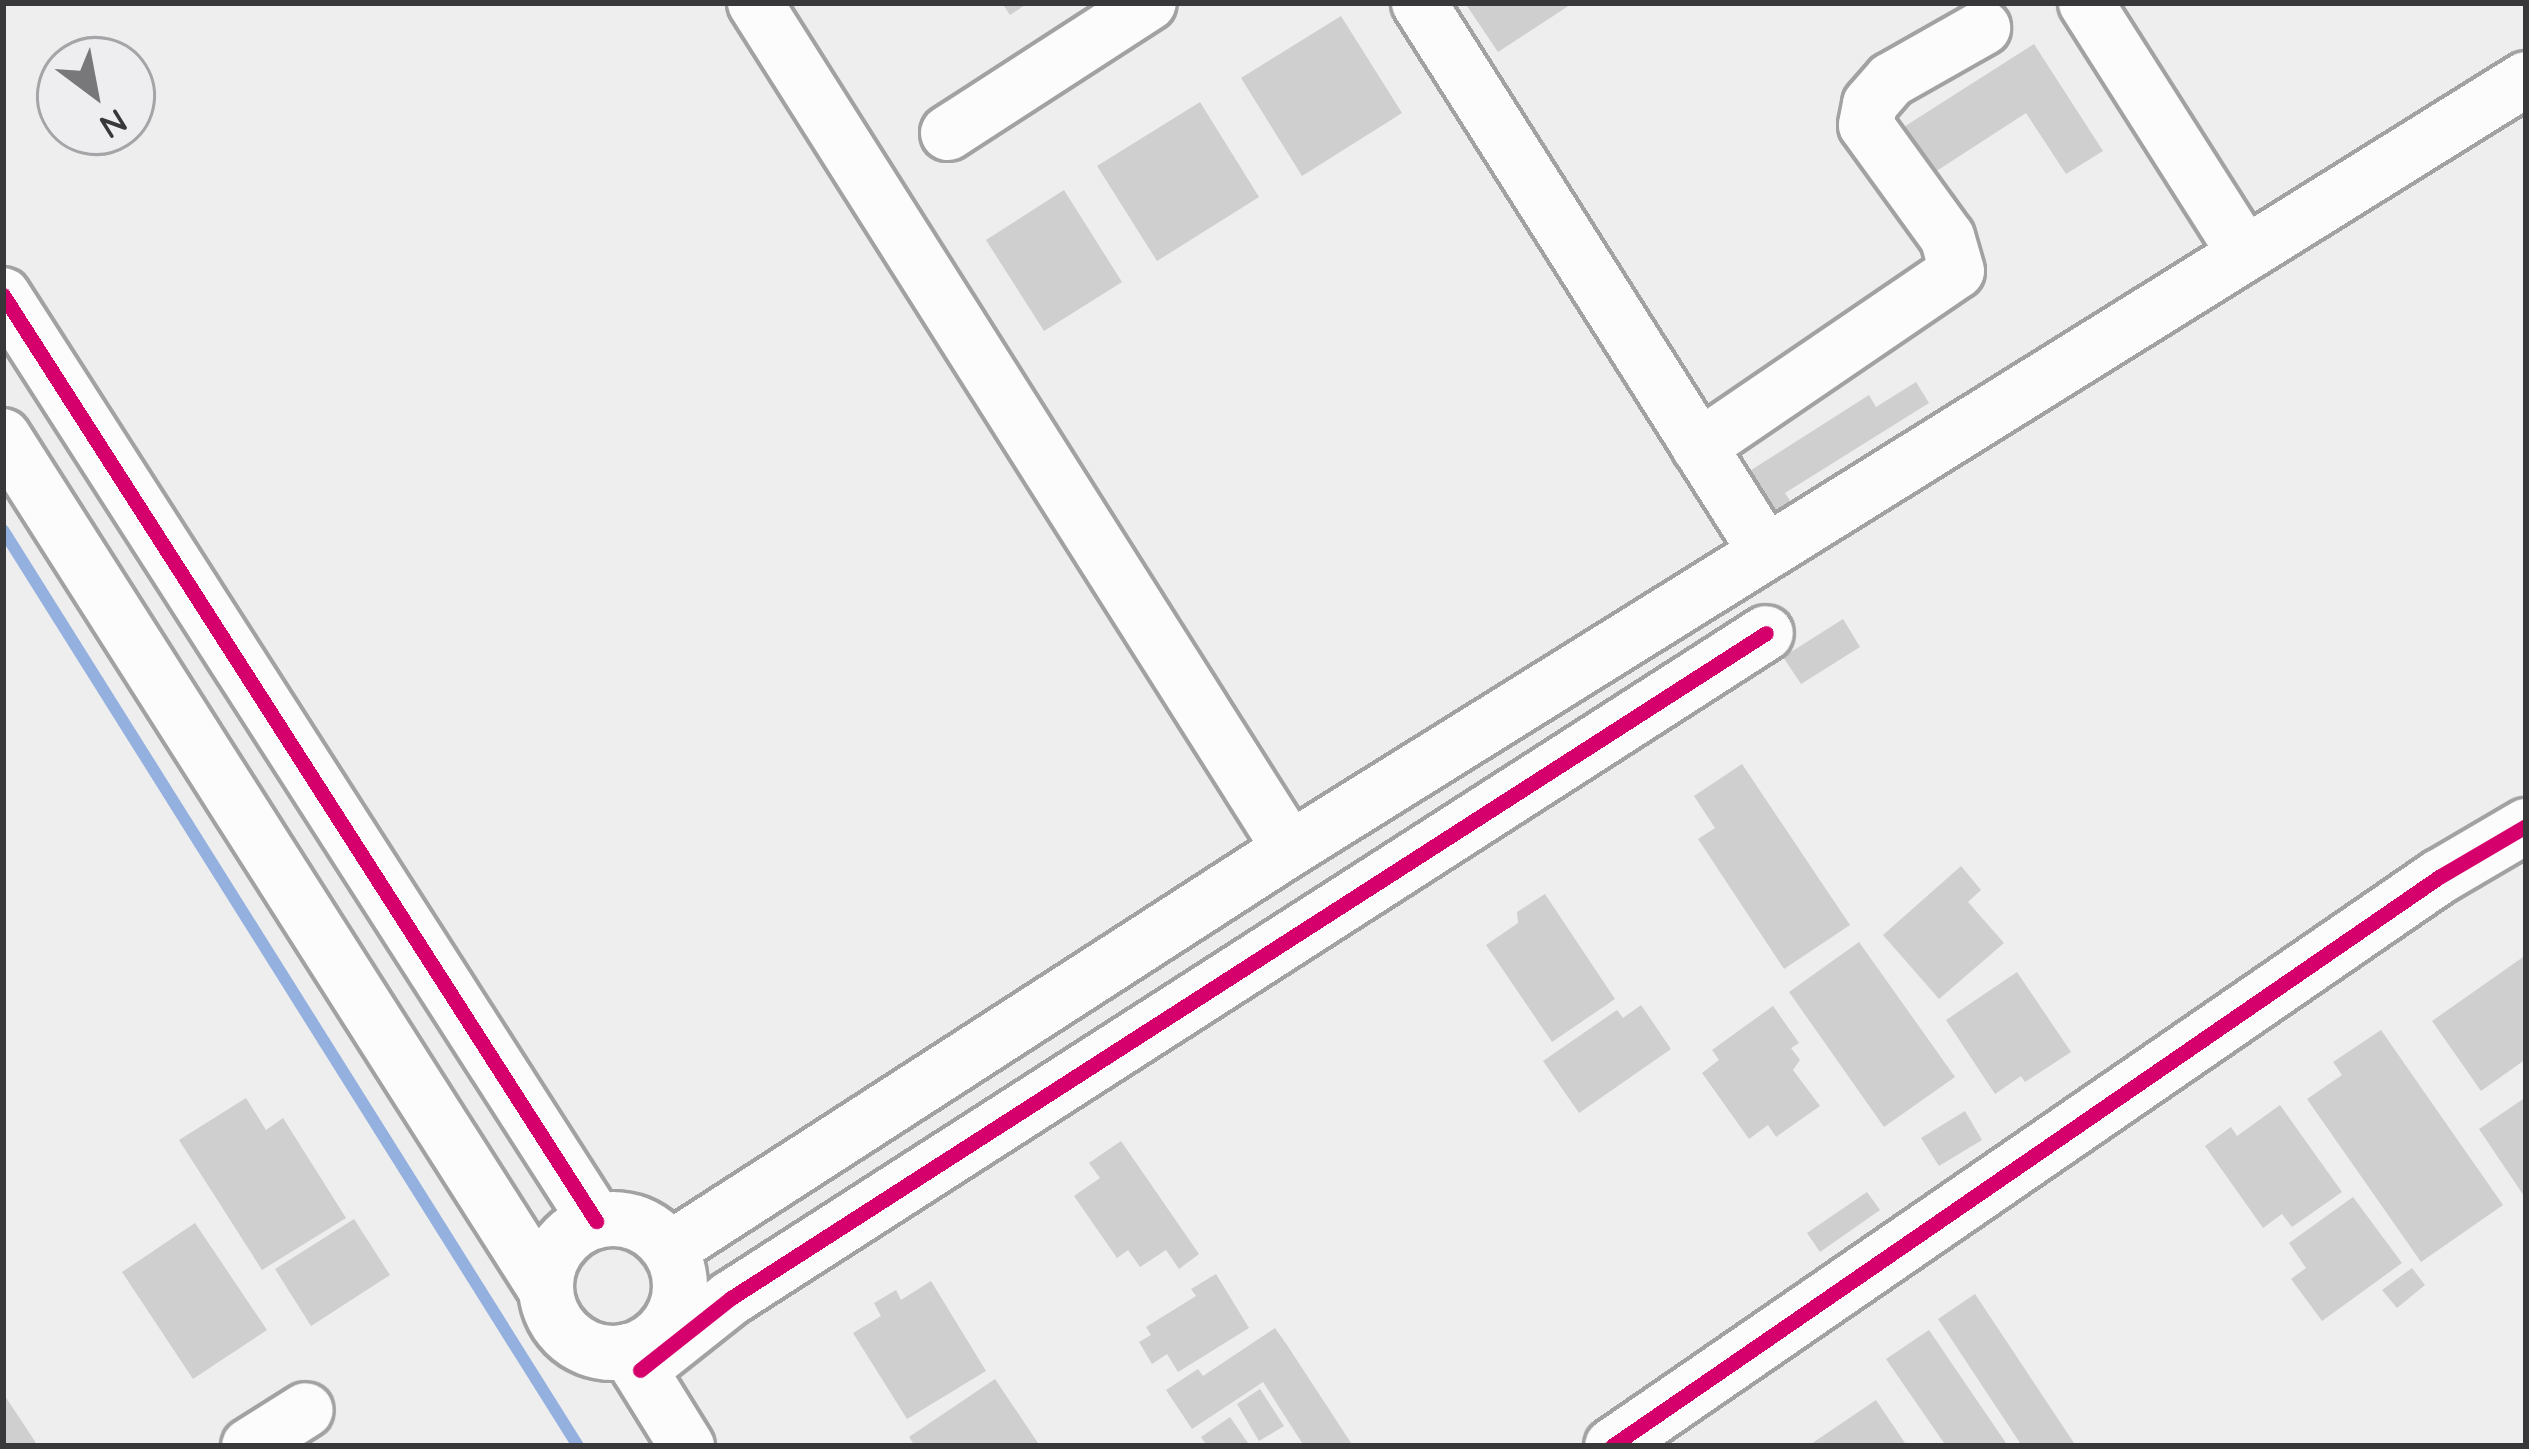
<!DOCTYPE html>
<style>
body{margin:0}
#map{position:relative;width:2529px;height:1449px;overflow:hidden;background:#eeeeef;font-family:Quicksand,sans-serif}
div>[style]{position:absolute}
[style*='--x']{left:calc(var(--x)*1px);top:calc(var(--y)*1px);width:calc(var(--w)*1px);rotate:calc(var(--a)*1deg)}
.stream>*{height:12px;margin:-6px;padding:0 6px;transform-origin:6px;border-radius:6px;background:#94b0df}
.building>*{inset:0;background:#cfcfd0}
.roads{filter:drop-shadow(3px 0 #a2a2a3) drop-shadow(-3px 0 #a2a2a3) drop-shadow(0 3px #a2a2a3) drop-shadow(0 -3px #a2a2a3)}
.minor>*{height:54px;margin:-27px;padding:0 27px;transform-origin:27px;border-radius:27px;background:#fcfcfd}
.minor>.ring{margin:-27px;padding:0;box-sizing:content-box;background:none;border:54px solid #fcfcfd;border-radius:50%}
.cycleway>*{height:15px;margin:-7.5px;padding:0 7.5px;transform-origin:7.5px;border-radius:7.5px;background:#d6006c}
span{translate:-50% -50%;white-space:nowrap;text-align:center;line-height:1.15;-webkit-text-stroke:10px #eeedf0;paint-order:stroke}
.frame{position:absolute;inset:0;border:6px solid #383739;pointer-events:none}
.north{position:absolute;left:36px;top:36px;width:120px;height:120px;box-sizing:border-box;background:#eeedf0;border:3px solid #a5a4a7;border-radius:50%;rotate:148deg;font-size:33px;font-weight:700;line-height:48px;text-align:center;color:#383739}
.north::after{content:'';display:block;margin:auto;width:42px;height:54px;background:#787779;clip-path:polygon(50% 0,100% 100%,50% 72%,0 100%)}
</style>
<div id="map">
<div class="stream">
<div style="--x:3;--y:530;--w:1082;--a:57.88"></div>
</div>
<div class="building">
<div style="clip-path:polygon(1002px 3px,1028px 3px,1010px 15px)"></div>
<div style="clip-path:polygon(1465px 3px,1573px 3px,1498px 52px)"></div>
<div style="clip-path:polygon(1341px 16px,1402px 113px,1302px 176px,1241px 78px)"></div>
<div style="clip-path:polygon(2034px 44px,2103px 151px,2066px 174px,2026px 113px,1918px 183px,1888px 137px)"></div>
<div style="clip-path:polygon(1200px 102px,1259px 197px,1157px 261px,1097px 166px)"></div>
<div style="clip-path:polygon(1064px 190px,1122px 282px,1044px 331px,986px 240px)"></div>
<div style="clip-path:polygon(1916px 382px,1929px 403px,1785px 493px,1793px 505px,1765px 523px,1737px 479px,1869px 395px,1876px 407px)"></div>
<div style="clip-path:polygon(1843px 619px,1860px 647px,1801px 684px,1783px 657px)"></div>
<div style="clip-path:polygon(1742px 764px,1850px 925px,1784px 969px,1698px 839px,1715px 828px,1694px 796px)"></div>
<div style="clip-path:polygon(1961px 866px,1981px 890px,1968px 902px,2004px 943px,1939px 999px,1883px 935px)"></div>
<div style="clip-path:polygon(1545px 894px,1615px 999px,1552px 1042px,1486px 945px,1518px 923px,1517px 912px)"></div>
<div style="clip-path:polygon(1859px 942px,1955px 1077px,1884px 1127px,1789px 992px)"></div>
<div style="clip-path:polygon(2526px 955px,2526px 1059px,2481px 1091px,2432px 1021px)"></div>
<div style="clip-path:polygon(2017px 972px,2071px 1052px,2025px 1082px,2021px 1076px,1995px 1094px,1946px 1020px)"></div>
<div style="clip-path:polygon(1641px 1005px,1671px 1049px,1579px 1113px,1543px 1061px,1617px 1010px,1623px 1018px)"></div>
<div style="clip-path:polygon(1773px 1006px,1799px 1043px,1791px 1048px,1800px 1060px,1793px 1070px,1820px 1106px,1776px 1137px,1768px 1125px,1749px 1139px,1702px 1073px,1719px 1060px,1712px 1050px)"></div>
<div style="clip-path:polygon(2381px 1030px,2503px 1205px,2421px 1262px,2307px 1099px,2342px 1075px,2333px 1062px)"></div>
<div style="clip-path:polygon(2526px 1097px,2526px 1199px,2479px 1129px)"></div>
<div style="clip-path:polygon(246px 1098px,266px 1130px,283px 1118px,346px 1218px,262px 1270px,179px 1140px)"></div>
<div style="clip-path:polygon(2280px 1105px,2342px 1192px,2292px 1227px,2282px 1214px,2263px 1228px,2205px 1146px,2231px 1127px,2237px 1136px)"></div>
<div style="clip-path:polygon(1965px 1111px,1982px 1140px,1939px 1166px,1921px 1138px)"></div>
<div style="clip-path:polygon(1121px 1141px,1199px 1254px,1179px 1269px,1166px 1250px,1140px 1267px,1128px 1250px,1117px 1258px,1074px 1196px,1100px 1178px,1089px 1163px)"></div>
<div style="clip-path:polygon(1867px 1192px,1880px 1210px,1820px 1252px,1807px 1233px)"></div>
<div style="clip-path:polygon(2353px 1197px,2402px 1263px,2322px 1321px,2291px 1279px,2306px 1268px,2289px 1243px)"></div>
<div style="clip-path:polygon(354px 1219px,390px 1275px,311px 1326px,275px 1269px)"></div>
<div style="clip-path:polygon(195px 1223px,267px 1330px,193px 1379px,122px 1272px)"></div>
<div style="clip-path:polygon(2412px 1268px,2425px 1285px,2397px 1308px,2382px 1290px)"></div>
<div style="clip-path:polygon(1216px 1274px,1249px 1328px,1178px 1372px,1167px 1354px,1152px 1364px,1139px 1342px,1151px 1335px,1146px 1327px,1196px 1296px,1191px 1289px)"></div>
<div style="clip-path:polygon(931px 1281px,986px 1371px,907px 1419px,853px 1333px,881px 1316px,874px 1303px,896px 1290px,901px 1300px)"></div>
<div style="clip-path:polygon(1975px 1294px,2076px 1446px,2022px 1446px,1938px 1319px)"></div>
<div style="clip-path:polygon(1275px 1328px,1287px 1345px,1353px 1446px,1304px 1446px,1263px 1382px,1192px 1429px,1166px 1390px,1198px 1369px,1203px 1376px)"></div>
<div style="clip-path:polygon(1929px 1330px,2008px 1446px,1946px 1446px,1886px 1359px)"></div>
<div style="clip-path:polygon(995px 1379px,1040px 1446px,915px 1446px,909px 1437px)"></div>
<div style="clip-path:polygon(1260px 1389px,1284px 1426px,1259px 1441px,1237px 1404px)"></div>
<div style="clip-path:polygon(3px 1393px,38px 1446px,3px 1446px)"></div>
<div style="clip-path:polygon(1876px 1400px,1907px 1446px,1808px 1446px)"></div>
<div style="clip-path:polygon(1230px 1417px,1250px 1446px,1207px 1446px,1201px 1437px)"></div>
</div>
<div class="roads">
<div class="minor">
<div style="--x:755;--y:3;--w:1001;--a:57.69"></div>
<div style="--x:1419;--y:3;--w:649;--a:57.7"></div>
<div style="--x:2086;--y:3;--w:297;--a:57.6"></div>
<div style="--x:948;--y:133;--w:239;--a:-32.9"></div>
<div style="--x:3;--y:295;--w:1100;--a:57.36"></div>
<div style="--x:3;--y:436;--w:1012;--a:57.55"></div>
<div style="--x:1699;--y:447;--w:312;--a:-34.3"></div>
<div style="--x:1957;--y:271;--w:35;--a:-106"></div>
<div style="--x:1947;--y:237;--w:138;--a:-125.9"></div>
<div style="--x:1866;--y:125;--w:21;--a:-79"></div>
<div style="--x:1870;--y:104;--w:32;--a:-49"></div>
<div style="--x:1891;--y:80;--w:106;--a:-29.5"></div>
<div class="ring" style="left:546px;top:1219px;width:80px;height:80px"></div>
<div style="--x:670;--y:1249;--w:738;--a:-32.83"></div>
<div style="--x:1290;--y:849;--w:1456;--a:-31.92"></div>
<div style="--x:628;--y:1351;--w:112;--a:58.2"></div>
<div style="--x:640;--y:1370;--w:116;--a:-38.4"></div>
<div style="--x:731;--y:1298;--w:1230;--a:-32.72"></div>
<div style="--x:249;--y:1446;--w:67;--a:-32.3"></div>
<div style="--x:1612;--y:1446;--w:1004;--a:-34.53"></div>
<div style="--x:2439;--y:877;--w:101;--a:-30.4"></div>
</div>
</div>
<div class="cycleway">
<div style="--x:3;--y:295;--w:1100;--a:57.36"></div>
<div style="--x:640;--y:1370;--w:116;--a:-38.4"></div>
<div style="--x:731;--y:1298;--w:1230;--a:-32.72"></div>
<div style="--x:1612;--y:1446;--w:1004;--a:-34.53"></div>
<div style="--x:2439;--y:877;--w:101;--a:-30.4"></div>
</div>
<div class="frame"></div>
<div class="north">N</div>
</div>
